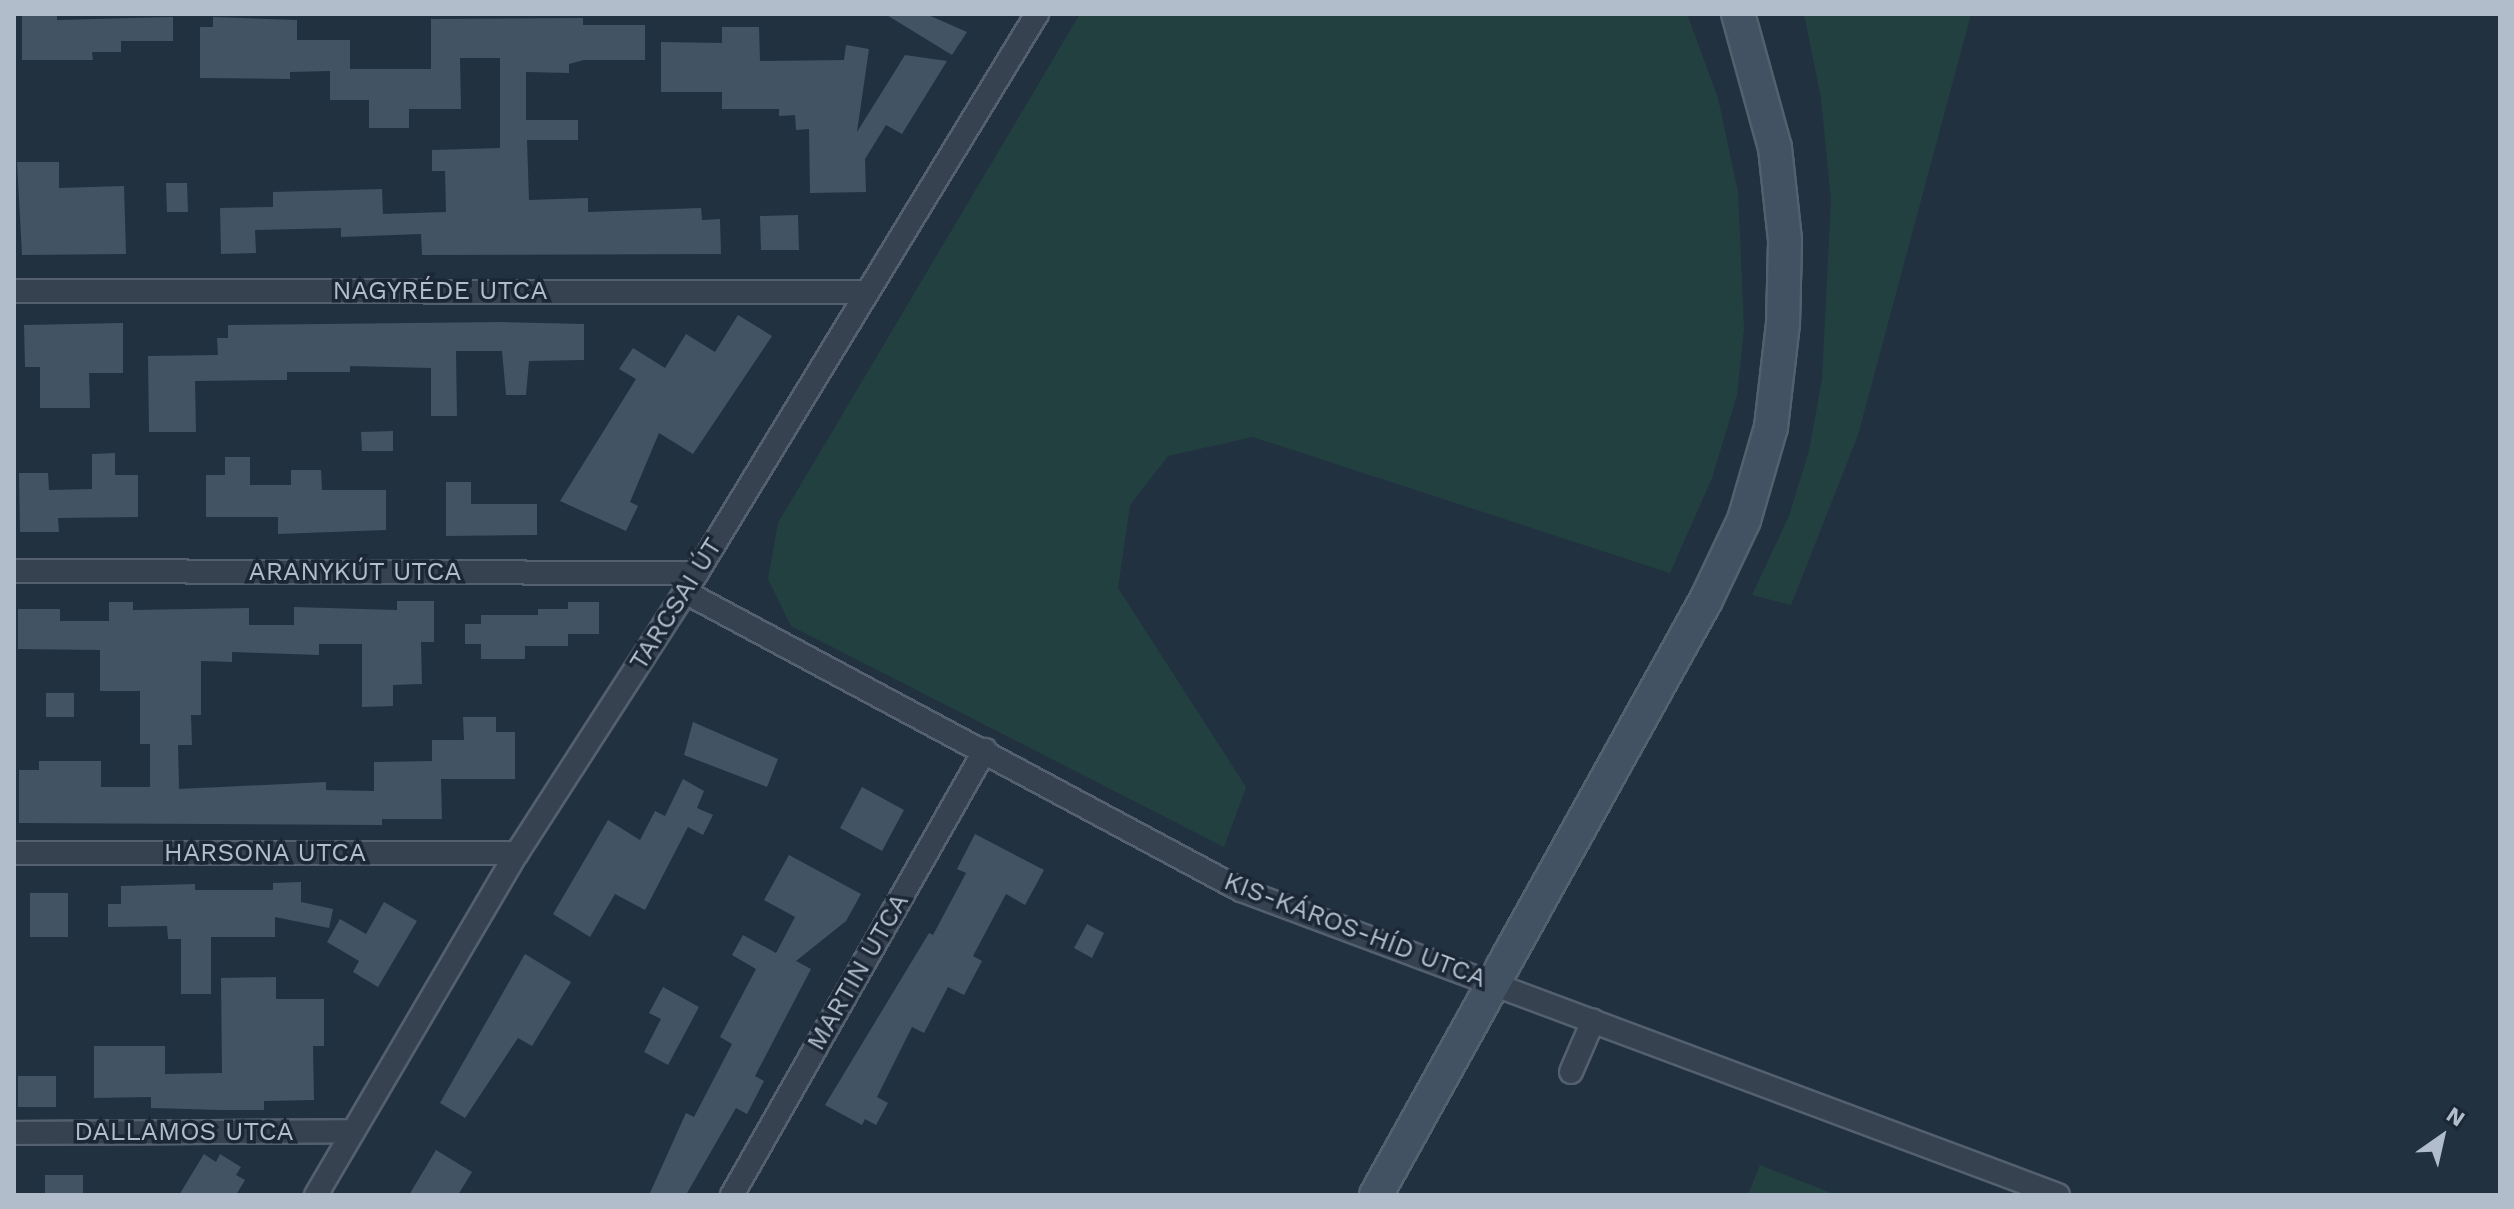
<!DOCTYPE html>
<meta charset="utf-8">
<style>
body{margin:0}
#map{position:relative;width:2514px;height:1209px;overflow:hidden;background:#213140;font-family:"Work Sans",sans-serif}
div>[style]{position:absolute}
[style*='--x']{left:calc(var(--x)*1px);top:calc(var(--y)*1px);width:calc(var(--w)*1px);rotate:calc(var(--a)*1deg)}
.green>*{inset:0;background:#234041}
.building>*{inset:0;background:#425364}
.roads{filter:drop-shadow(2px 0 #54606d) drop-shadow(-2px 0 #54606d) drop-shadow(0 2px #54606d) drop-shadow(0 -2px #54606d)}
.street>*{height:22px;margin:-11px;padding:0 11px;transform-origin:11px;border-radius:11px;background:#364250}
.secondary>*{height:32px;margin:-16px;padding:0 16px;transform-origin:16px;border-radius:16px;background:#435263}
span{translate:-50% -50%;white-space:nowrap;text-align:center;line-height:1.15;-webkit-text-stroke:7px #1b2734;paint-order:stroke}
.street-label{font-size:26px;color:#b2bdcb}
.frame{position:absolute;inset:0;border:16px solid #b2bdcb;pointer-events:none}
.north{position:absolute;left:2402px;top:1097px;width:80px;height:80px;-webkit-text-stroke:6px #1b2734;paint-order:stroke;rotate:34deg;font-size:22px;font-weight:700;line-height:32px;text-align:center;color:#b2bdcb}
.north::after{content:'';display:block;margin:auto;width:28px;height:36px;background:#b2bdcb;clip-path:polygon(50% 0,100% 100%,50% 72%,0 100%)}
</style>
<div id="map">
<div class="green">
<div style="clip-path:polygon(1080px 14px,1687px 14px,1718px 98px,1738px 192px,1744px 329px,1737px 395px,1712px 478px,1670px 573px,1253px 437px,1168px 456px,1130px 505px,1118px 588px,1246px 787px,1224px 847px,791px 626px,768px 579px,778px 523px)"></div>
<div style="clip-path:polygon(1804px 14px,1971px 14px,1858px 435px,1791px 605px,1752px 595px,1789px 516px,1809px 451px,1822px 379px,1831px 201px,1821px 98px)"></div>
<div style="clip-path:polygon(1760px 1165px,1836px 1195px,1748px 1195px)"></div>
</div>
<div class="building">
<div style="clip-path:polygon(22px 14px,57px 14px,57px 20px,173px 17px,173px 41px,121px 41px,121px 52px,92px 52px,93px 60px,22px 60px)"></div>
<div style="clip-path:polygon(885px 14px,926px 14px,967px 32px,952px 55px)"></div>
<div style="clip-path:polygon(213px 17px,297px 20px,297px 40px,350px 40px,350px 69px,431px 69px,431px 19px,583px 18px,583px 25px,645px 25px,645px 60px,584px 60px,569px 64px,569px 73px,526px 72px,526px 120px,578px 120px,578px 140px,527px 140px,529px 200px,588px 198px,588px 212px,701px 208px,702px 220px,720px 219px,721px 254px,422px 255px,421px 234px,341px 237px,341px 228px,255px 230px,256px 253px,221px 254px,220px 208px,273px 207px,273px 192px,382px 189px,383px 214px,446px 212px,445px 171px,432px 171px,432px 150px,500px 148px,500px 58px,460px 58px,461px 109px,409px 109px,409px 128px,369px 128px,369px 100px,330px 100px,330px 71px,290px 72px,290px 79px,200px 78px,200px 27px,213px 27px)"></div>
<div style="clip-path:polygon(722px 27px,759px 27px,760px 61px,844px 60px,846px 45px,869px 49px,857px 132px,905px 55px,947px 61px,902px 134px,886px 125px,865px 159px,866px 192px,810px 193px,809px 129px,796px 130px,795px 115px,779px 116px,779px 109px,722px 109px,722px 92px,661px 92px,661px 42px,722px 43px)"></div>
<div style="clip-path:polygon(17px 162px,59px 162px,59px 188px,124px 186px,126px 254px,22px 255px)"></div>
<div style="clip-path:polygon(166px 183px,187px 183px,188px 212px,167px 212px)"></div>
<div style="clip-path:polygon(798px 215px,799px 250px,761px 250px,760px 216px)"></div>
<div style="clip-path:polygon(738px 315px,772px 336px,693px 454px,659px 433px,630px 502px,638px 506px,626px 531px,560px 501px,636px 379px,619px 369px,633px 348px,665px 368px,686px 334px,715px 352px)"></div>
<div style="clip-path:polygon(502px 322px,584px 324px,584px 360px,529px 361px,526px 395px,506px 395px,502px 351px,456px 351px,457px 416px,431px 416px,431px 368px,350px 366px,350px 372px,287px 372px,287px 380px,195px 381px,196px 432px,149px 432px,148px 356px,218px 355px,217px 338px,228px 338px,228px 325px)"></div>
<div style="clip-path:polygon(123px 323px,123px 373px,89px 373px,90px 408px,40px 408px,40px 367px,25px 367px,24px 325px)"></div>
<div style="clip-path:polygon(393px 431px,393px 451px,362px 451px,361px 432px)"></div>
<div style="clip-path:polygon(115px 453px,115px 475px,138px 475px,138px 517px,58px 518px,59px 532px,20px 532px,19px 473px,48px 473px,49px 490px,92px 489px,92px 454px)"></div>
<div style="clip-path:polygon(225px 457px,250px 457px,250px 485px,291px 485px,291px 470px,321px 470px,322px 490px,386px 490px,386px 530px,278px 534px,278px 517px,206px 517px,206px 475px,225px 475px)"></div>
<div style="clip-path:polygon(446px 482px,471px 482px,471px 504px,537px 504px,537px 535px,446px 536px)"></div>
<div style="clip-path:polygon(397px 601px,434px 601px,434px 642px,421px 642px,422px 684px,393px 685px,393px 706px,362px 707px,362px 644px,319px 644px,319px 655px,232px 652px,232px 662px,201px 661px,201px 715px,191px 715px,192px 745px,178px 745px,179px 789px,326px 782px,326px 790px,374px 791px,374px 762px,432px 761px,432px 740px,464px 740px,463px 717px,496px 717px,496px 732px,515px 732px,515px 779px,441px 779px,442px 819px,382px 819px,382px 825px,19px 823px,19px 770px,39px 770px,39px 761px,101px 761px,101px 787px,150px 787px,150px 744px,140px 744px,140px 691px,100px 691px,100px 650px,18px 649px,18px 609px,60px 609px,60px 621px,109px 621px,109px 602px,133px 602px,133px 610px,249px 608px,249px 625px,294px 625px,294px 607px,397px 610px)"></div>
<div style="clip-path:polygon(568px 602px,599px 602px,599px 634px,568px 634px,568px 646px,525px 646px,525px 659px,481px 659px,481px 644px,465px 644px,465px 624px,481px 624px,481px 615px,538px 615px,538px 609px,568px 609px)"></div>
<div style="clip-path:polygon(46px 693px,74px 693px,74px 717px,46px 717px)"></div>
<div style="clip-path:polygon(693px 722px,778px 759px,767px 787px,684px 755px)"></div>
<div style="clip-path:polygon(683px 779px,704px 791px,697px 808px,713px 815px,703px 835px,688px 827px,645px 910px,615px 894px,590px 937px,553px 914px,608px 820px,640px 840px,655px 811px,665px 816px)"></div>
<div style="clip-path:polygon(862px 787px,904px 810px,882px 851px,840px 828px)"></div>
<div style="clip-path:polygon(975px 834px,1044px 870px,1025px 905px,1006px 894px,973px 956px,982px 961px,964px 995px,948px 987px,924px 1033px,912px 1027px,877px 1097px,888px 1103px,876px 1125px,865px 1119px,862px 1125px,825px 1105px,929px 933px,933px 935px,966px 873px,957px 869px)"></div>
<div style="clip-path:polygon(789px 855px,861px 894px,846px 921px,796px 961px,811px 969px,755px 1076px,764px 1081px,747px 1114px,736px 1108px,686px 1195px,649px 1195px,686px 1113px,694px 1117px,732px 1044px,720px 1037px,756px 969px,732px 955px,743px 935px,776px 953px,795px 917px,764px 900px)"></div>
<div style="clip-path:polygon(301px 882px,301px 902px,333px 909px,329px 928px,275px 917px,275px 937px,211px 937px,211px 994px,181px 994px,181px 939px,168px 939px,167px 926px,108px 927px,108px 904px,121px 904px,121px 886px,195px 884px,195px 890px,273px 890px,273px 883px)"></div>
<div style="clip-path:polygon(30px 893px,68px 893px,68px 937px,30px 937px)"></div>
<div style="clip-path:polygon(384px 902px,417px 921px,378px 987px,353px 972px,359px 961px,327px 942px,340px 919px,366px 934px)"></div>
<div style="clip-path:polygon(1087px 924px,1104px 933px,1092px 958px,1074px 948px)"></div>
<div style="clip-path:polygon(525px 954px,571px 982px,532px 1046px,518px 1038px,465px 1118px,440px 1103px)"></div>
<div style="clip-path:polygon(276px 977px,276px 999px,324px 999px,324px 1046px,313px 1046px,314px 1100px,264px 1101px,264px 1110px,222px 1110px,151px 1108px,151px 1097px,94px 1098px,94px 1046px,165px 1046px,165px 1074px,222px 1073px,221px 978px)"></div>
<div style="clip-path:polygon(663px 987px,699px 1007px,668px 1065px,644px 1052px,661px 1019px,649px 1013px)"></div>
<div style="clip-path:polygon(18px 1076px,56px 1076px,56px 1107px,18px 1107px)"></div>
<div style="clip-path:polygon(436px 1150px,472px 1172px,458px 1195px,409px 1195px)"></div>
<div style="clip-path:polygon(204px 1154px,216px 1162px,220px 1154px,241px 1167px,236px 1175px,245px 1180px,236px 1195px,179px 1195px)"></div>
<div style="clip-path:polygon(45px 1175px,83px 1175px,83px 1195px,45px 1195px)"></div>
</div>
<div class="roads">
<div class="street">
<div style="--x:14;--y:291;--w:852;--a:0.07"></div>
<div style="--x:14;--y:571;--w:683;--a:0.17"></div>
<div style="--x:685;--y:592;--w:631;--a:28.19"></div>
<div style="--x:1241;--y:890;--w:872;--a:20.47"></div>
<div style="--x:14;--y:853;--w:503;--a:0"></div>
<div style="--x:1571;--y:1072;--w:56;--a:-66.7"></div>
<div style="--x:14;--y:1133;--w:339;--a:-0.3"></div>
<div style="--x:316;--y:1195;--w:397;--a:-59.6"></div>
<div style="--x:517;--y:853;--w:310;--a:-57.2"></div>
<div style="--x:685;--y:592;--w:677;--a:-58.66"></div>
<div style="--x:732;--y:1195;--w:512;--a:-60.38"></div>
</div>
<div class="secondary">
<div style="--x:1376;--y:1195;--w:680;--a:-60.99"></div>
<div style="--x:1706;--y:600;--w:89;--a:-64.6"></div>
<div style="--x:1744;--y:520;--w:97;--a:-73.8"></div>
<div style="--x:1771;--y:427;--w:104;--a:-83.4"></div>
<div style="--x:1783;--y:324;--w:84;--a:-88.6"></div>
<div style="--x:1785;--y:240;--w:93;--a:-96.2"></div>
<div style="--x:1775;--y:148;--w:139;--a:-105.4"></div>
</div>
</div>
<div class="street-label">
<span style="left:440px;top:291px">NAGYRÉDE UTCA</span>
<span style="left:355px;top:572px">ARANYKÚT UTCA</span>
<span style="left:676px;top:604px;rotate:-58deg">TARCSAI ÚT</span>
<span style="left:265px;top:853px">HARSONA UTCA</span>
<span style="left:1355px;top:930px;rotate:21deg">KIS-KÁROS-HÍD UTCA</span>
<span style="left:858px;top:972px;rotate:-60deg">MARTIN UTCA</span>
<span style="left:184px;top:1132px">DALLAMOS UTCA</span>
</div>
<div class="frame"></div>
<div class="north">N</div>
</div>
